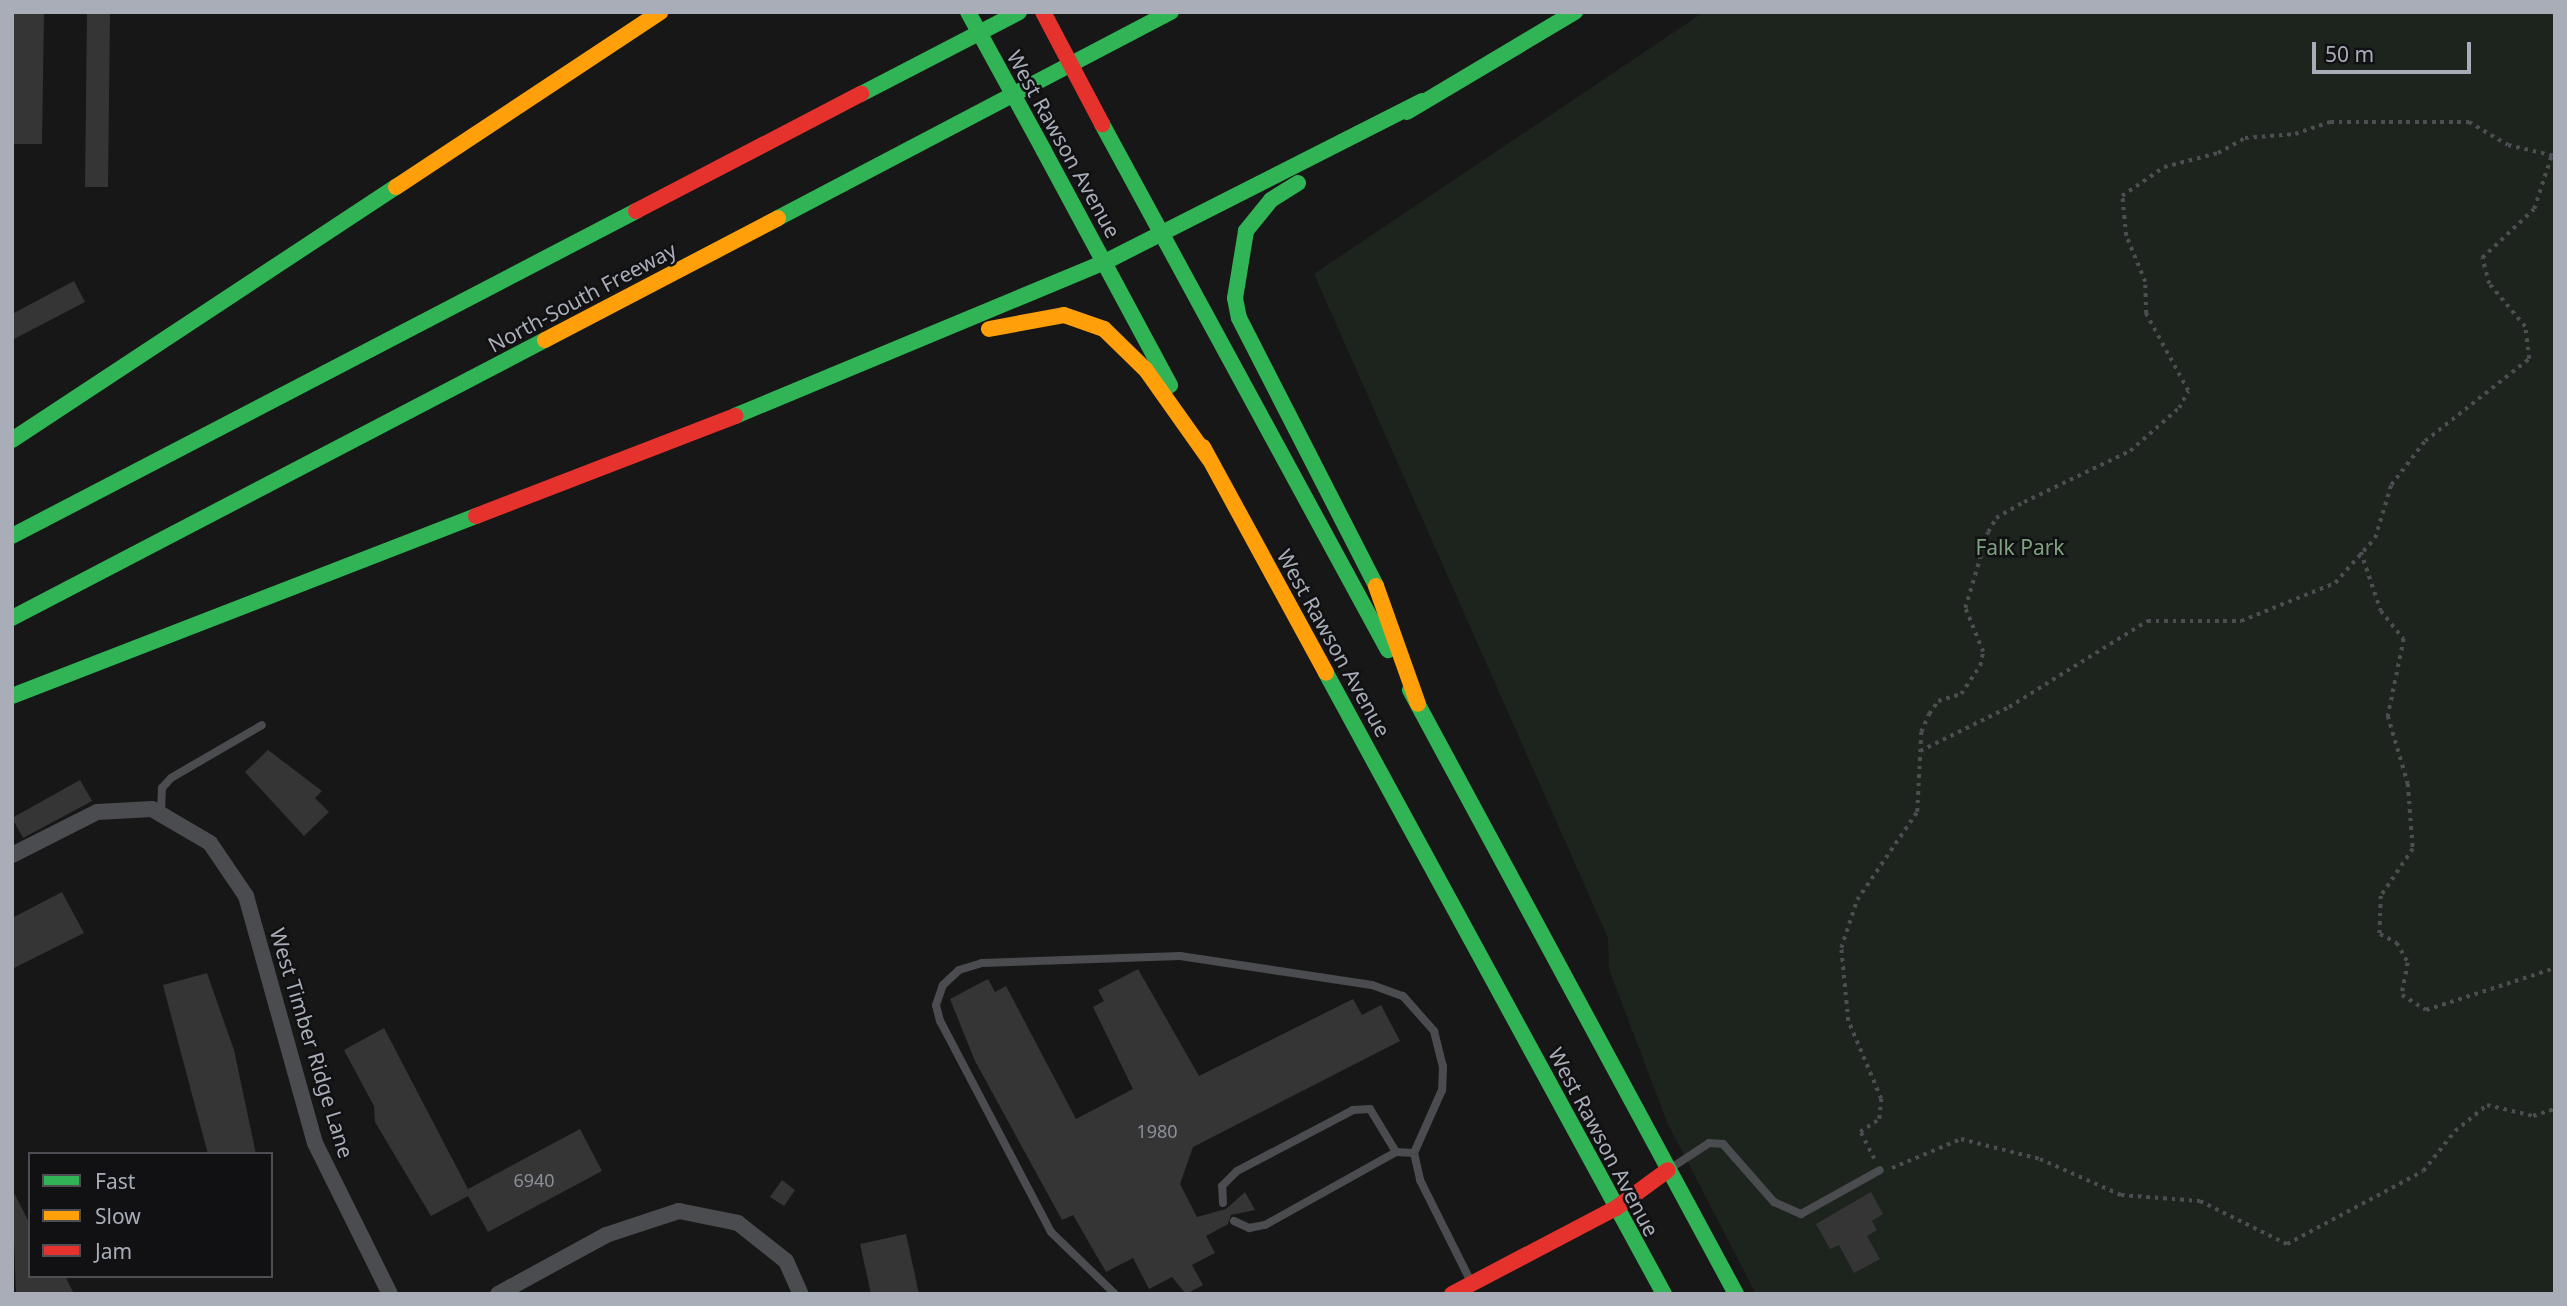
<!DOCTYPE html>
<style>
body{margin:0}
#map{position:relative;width:2567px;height:1306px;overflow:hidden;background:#171717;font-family:"Noto Sans",sans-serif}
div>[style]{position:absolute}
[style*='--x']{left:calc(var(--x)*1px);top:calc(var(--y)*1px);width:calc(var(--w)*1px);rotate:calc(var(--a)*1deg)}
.green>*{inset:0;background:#1d241e}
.building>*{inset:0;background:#353536}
.path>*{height:3.5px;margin-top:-1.75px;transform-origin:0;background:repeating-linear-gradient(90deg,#4d4e52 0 3.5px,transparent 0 8.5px)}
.lane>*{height:8px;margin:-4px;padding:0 4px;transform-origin:4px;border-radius:4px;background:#4b4c50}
.street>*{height:16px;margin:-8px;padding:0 8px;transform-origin:8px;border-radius:8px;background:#4b4c50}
.fast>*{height:16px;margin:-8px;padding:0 8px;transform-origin:8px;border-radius:8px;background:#30b455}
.slow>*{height:16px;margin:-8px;padding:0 8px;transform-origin:8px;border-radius:8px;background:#ff9f0a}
.jam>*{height:16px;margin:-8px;padding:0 8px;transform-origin:8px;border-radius:8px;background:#e5322d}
.fast-bridge>*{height:16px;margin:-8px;padding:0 8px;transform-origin:8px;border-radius:8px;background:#30b455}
.jam-bridge>*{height:16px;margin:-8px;padding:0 8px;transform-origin:8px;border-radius:8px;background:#e5322d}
span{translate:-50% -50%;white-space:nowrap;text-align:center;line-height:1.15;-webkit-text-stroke:5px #111113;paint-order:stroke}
.number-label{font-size:18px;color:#8b8f98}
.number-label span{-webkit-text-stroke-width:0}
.street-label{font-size:21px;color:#a8adb8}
.park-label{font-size:21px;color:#7fa381}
.frame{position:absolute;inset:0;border:14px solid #a8adb8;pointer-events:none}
.legend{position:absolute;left:28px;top:1152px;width:245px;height:126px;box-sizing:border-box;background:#111113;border:2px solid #4d4f55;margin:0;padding:9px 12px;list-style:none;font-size:21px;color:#a8adb8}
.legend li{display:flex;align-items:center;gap:14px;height:35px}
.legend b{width:35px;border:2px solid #4d4f55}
.scale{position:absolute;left:2312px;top:42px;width:159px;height:32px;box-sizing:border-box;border:4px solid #a8adb8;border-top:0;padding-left:9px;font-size:21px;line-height:24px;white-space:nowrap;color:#a8adb8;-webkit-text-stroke:5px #111113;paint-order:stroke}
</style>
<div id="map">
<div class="green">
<div style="clip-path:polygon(1704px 12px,2555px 12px,2555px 1294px,1756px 1294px,1667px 1122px,1609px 969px,1608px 938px,1314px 274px)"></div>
</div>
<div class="building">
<div style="clip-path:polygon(12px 12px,44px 12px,42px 144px,12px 144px)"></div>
<div style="clip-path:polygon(87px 12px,110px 12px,108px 187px,85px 187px)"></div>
<div style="clip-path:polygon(74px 281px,85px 302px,12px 340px,12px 314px)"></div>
<div style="clip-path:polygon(268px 750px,322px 791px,315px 798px,329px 812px,304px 836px,245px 772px)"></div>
<div style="clip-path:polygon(80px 780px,92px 801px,23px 838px,12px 818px)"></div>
<div style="clip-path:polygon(62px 892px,84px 933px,12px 969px,12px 918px)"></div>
<div style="clip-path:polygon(1138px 969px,1199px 1076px,1353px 999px,1362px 1015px,1381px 1005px,1400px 1041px,1193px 1147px,1180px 1184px,1197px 1217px,1226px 1209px,1245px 1192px,1255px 1210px,1231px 1215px,1228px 1224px,1206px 1236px,1215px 1253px,1192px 1265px,1203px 1285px,1186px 1294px,1172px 1277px,1149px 1289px,1133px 1258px,1106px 1272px,1073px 1215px,1062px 1220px,975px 1061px,950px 999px,988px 979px,995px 992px,1006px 986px,1076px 1119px,1133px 1089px,1093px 1007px,1104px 1001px,1098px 990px)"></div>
<div style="clip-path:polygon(207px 973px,234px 1050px,256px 1154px,208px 1154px,194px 1102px,163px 985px)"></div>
<div style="clip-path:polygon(384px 1028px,468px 1189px,580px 1129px,602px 1171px,488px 1232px,468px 1196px,431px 1216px,375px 1122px,374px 1106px,344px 1050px)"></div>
<div style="clip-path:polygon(782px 1180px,795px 1190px,784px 1206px,770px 1197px)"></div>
<div style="clip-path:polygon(12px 1189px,30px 1224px,30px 1276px,65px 1276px,74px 1294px,16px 1294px)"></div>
<div style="clip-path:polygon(1871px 1192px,1883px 1214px,1872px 1221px,1877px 1230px,1867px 1236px,1880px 1259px,1854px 1273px,1839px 1245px,1830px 1249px,1816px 1224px)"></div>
<div style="clip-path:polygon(906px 1234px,919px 1294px,871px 1294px,860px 1244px)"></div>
</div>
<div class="path">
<div style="--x:2361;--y:552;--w:62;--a:71.3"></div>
<div style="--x:2381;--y:611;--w:36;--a:51"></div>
<div style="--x:2404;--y:639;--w:79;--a:101.7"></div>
<div style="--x:2388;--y:716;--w:71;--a:73.6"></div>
<div style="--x:2408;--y:784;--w:65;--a:85.6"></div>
<div style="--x:2413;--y:849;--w:57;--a:124.2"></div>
<div style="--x:2381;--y:896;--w:38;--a:92"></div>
<div style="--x:2380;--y:934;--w:19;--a:28"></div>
<div style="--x:2397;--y:943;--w:23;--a:61"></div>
<div style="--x:2408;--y:963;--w:33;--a:101"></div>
<div style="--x:2402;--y:995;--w:28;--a:32"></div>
<div style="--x:2426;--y:1010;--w:136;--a:-18"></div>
<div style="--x:1920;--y:751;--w:99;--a:-26.3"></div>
<div style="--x:2009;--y:707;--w:163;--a:-31.9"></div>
<div style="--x:2147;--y:621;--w:94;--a:0"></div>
<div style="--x:2241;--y:621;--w:101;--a:-22"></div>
<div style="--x:2335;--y:583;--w:60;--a:-48.4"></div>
<div style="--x:2375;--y:538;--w:55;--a:-73.2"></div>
<div style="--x:2391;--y:485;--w:56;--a:-52.3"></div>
<div style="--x:2425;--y:441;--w:132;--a:-38.3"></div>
<div style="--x:2529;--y:359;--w:32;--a:-97"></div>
<div style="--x:2525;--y:327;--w:56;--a:-129.9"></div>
<div style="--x:2489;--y:284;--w:27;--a:-105"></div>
<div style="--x:2482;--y:258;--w:71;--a:-43.3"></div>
<div style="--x:2534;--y:209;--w:55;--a:-71.9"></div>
<div style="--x:1874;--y:1159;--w:30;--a:-117"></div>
<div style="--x:1860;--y:1132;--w:23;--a:-34"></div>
<div style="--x:1879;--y:1119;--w:20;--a:-84"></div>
<div style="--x:1881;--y:1099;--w:85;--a:-112.9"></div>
<div style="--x:1848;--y:1021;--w:73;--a:-95.5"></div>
<div style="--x:1841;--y:948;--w:51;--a:-71.6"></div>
<div style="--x:1857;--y:900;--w:107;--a:-55.7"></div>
<div style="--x:1917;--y:812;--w:80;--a:-87.1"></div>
<div style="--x:1921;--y:732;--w:20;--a:-66"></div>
<div style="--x:1929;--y:714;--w:16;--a:-55"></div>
<div style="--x:1938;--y:701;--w:24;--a:-17"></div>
<div style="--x:1961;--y:694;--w:34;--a:-56"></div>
<div style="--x:1980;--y:666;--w:14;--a:-78"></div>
<div style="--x:1983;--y:652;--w:48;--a:-112.2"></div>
<div style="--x:1965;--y:608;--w:79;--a:-73.2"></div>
<div style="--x:1988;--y:532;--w:16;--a:-60"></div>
<div style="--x:1996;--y:518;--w:32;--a:-30"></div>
<div style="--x:2024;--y:502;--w:118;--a:-25.7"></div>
<div style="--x:2130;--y:451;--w:65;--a:-41.3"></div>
<div style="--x:2179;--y:408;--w:19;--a:-62"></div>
<div style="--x:2188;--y:391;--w:88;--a:-118.6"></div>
<div style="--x:2146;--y:314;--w:32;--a:-92"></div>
<div style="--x:2145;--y:282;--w:50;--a:-112.4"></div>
<div style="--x:2126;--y:236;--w:40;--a:-95.7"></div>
<div style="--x:2122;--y:196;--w:51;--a:-34.6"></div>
<div style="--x:2164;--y:167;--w:56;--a:-14.5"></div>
<div style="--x:2218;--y:153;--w:31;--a:-29"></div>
<div style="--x:2245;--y:138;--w:50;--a:-4.6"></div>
<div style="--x:2295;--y:134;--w:37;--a:-19"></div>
<div style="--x:2330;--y:122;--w:139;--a:0"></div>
<div style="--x:2469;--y:122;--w:45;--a:30.5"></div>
<div style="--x:2508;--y:145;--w:48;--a:13.2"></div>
<div style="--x:1892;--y:1168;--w:75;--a:-22.8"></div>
<div style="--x:1961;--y:1139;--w:81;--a:14.2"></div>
<div style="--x:2040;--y:1159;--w:89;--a:24"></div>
<div style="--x:2121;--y:1195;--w:79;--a:4.3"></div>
<div style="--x:2200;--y:1201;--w:97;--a:26.3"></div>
<div style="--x:2287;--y:1244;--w:154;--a:-28.2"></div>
<div style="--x:2423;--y:1171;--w:51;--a:-51.3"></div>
<div style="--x:2455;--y:1131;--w:41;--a:-39.1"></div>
<div style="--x:2487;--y:1105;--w:47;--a:13.4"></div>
<div style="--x:2533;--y:1116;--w:23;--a:-18"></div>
</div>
<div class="lane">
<div style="--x:161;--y:814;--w:26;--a:-88"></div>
<div style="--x:162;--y:788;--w:13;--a:-48"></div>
<div style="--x:171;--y:778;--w:105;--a:-30.2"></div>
<div style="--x:1671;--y:1168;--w:45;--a:-33.3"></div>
<div style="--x:1709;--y:1143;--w:14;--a:4"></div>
<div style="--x:1723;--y:1144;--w:77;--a:48.7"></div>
<div style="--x:1774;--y:1202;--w:30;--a:24"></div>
<div style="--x:1801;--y:1214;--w:90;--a:-29.1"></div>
<div style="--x:1223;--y:1203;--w:17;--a:-93"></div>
<div style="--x:1222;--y:1186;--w:21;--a:-45"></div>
<div style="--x:1237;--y:1171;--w:131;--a:-27.7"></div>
<div style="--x:1353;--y:1110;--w:17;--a:-3"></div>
<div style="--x:1370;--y:1109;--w:50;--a:58.8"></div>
<div style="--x:1234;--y:1221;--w:17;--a:25"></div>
<div style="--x:1249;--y:1228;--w:16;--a:-11"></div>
<div style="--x:1265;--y:1225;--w:150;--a:-29.1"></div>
<div style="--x:1396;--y:1152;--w:18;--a:3"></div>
<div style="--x:1115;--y:1294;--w:89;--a:-135.9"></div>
<div style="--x:1051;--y:1232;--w:238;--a:-117.7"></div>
<div style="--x:940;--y:1021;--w:16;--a:-104"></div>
<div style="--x:936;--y:1005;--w:21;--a:-71"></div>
<div style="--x:943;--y:985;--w:22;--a:-43"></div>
<div style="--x:959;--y:970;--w:24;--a:-17"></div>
<div style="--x:982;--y:963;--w:198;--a:-2"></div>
<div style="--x:1180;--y:956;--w:194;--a:8.6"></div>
<div style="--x:1372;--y:985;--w:33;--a:20"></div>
<div style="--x:1403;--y:996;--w:47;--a:48.5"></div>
<div style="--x:1434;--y:1031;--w:36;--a:76"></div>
<div style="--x:1443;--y:1066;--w:24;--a:92"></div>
<div style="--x:1442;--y:1090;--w:69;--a:114"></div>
<div style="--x:1414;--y:1153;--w:28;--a:77"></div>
<div style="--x:1420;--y:1180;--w:112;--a:63.4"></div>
</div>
<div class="street">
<div style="--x:12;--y:855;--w:95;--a:-26.8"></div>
<div style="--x:97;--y:812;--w:55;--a:-3.1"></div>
<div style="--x:152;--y:809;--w:67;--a:30.4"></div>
<div style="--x:210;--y:843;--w:64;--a:55.8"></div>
<div style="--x:246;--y:896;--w:256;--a:74.4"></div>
<div style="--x:315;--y:1143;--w:169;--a:63.6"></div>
<div style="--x:498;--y:1294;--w:123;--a:-28.6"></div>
<div style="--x:606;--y:1235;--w:77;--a:-18.2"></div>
<div style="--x:679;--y:1211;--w:60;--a:11.5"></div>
<div style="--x:738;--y:1223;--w:61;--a:38.4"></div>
<div style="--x:786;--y:1261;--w:36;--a:66"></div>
</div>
<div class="fast">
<div style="--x:861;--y:94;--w:178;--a:-27.4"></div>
<div style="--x:1407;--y:112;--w:196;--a:-30.8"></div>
<div style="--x:1102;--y:124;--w:599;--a:61.47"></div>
<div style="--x:1044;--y:151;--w:266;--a:61.7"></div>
<div style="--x:1298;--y:183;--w:32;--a:148"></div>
<div style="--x:1271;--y:200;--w:40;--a:129"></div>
<div style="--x:1246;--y:231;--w:68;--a:99.3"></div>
<div style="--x:1235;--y:298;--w:20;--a:79"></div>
<div style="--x:1239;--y:318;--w:301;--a:62.9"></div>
<div style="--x:778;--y:218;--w:444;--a:-27.7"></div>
<div style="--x:735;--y:416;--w:401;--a:-22.6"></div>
<div style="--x:1105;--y:262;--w:356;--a:-26.9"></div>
<div style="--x:12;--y:440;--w:460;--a:-33.4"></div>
<div style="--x:12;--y:536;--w:704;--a:-27.51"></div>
<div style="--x:12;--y:618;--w:601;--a:-27.55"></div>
<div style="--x:1326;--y:673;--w:707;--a:61.44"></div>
<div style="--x:1410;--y:690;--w:686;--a:61.64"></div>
<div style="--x:12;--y:696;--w:498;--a:-21.2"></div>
</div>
<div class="slow">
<div style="--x:396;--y:187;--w:317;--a:-33.5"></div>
<div style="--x:989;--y:329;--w:76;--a:-10.6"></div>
<div style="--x:1064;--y:315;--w:42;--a:19.3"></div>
<div style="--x:1104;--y:329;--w:59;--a:44.3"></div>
<div style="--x:1146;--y:370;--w:109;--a:54.7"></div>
<div style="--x:545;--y:340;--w:263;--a:-27.6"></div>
<div style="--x:1203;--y:447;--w:257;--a:61.4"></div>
<div style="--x:1376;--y:586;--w:125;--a:70.4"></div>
</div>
<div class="jam">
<div style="--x:636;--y:211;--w:254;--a:-27.5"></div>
<div style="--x:476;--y:516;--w:278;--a:-21.1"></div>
<div style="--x:1452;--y:1294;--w:185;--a:-27.7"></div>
<div style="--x:1616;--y:1208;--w:64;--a:-36.2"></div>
</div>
<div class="fast-bridge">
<div style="--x:968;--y:12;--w:158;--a:61.3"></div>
</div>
<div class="jam-bridge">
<div style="--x:1043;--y:12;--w:127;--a:62.2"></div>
</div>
<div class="number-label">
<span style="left:1157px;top:1131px">1980</span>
<span style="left:534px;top:1180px">6940</span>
</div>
<div class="street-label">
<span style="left:1064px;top:144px;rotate:61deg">West Rawson Avenue</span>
<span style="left:582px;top:297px;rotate:-28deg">North-South Freeway</span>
<span style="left:1334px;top:643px;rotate:61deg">West Rawson Avenue</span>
<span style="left:312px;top:1043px;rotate:73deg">West Timber Ridge Lane</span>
<span style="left:1604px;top:1142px;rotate:62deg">West Rawson Avenue</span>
</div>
<div class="park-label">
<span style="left:2020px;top:547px">Falk Park</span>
</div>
<div class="frame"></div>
<ul class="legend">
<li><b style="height:9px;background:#30b455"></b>Fast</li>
<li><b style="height:9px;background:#ff9f0a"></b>Slow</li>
<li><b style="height:9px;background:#e5322d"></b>Jam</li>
</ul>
<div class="scale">50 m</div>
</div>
